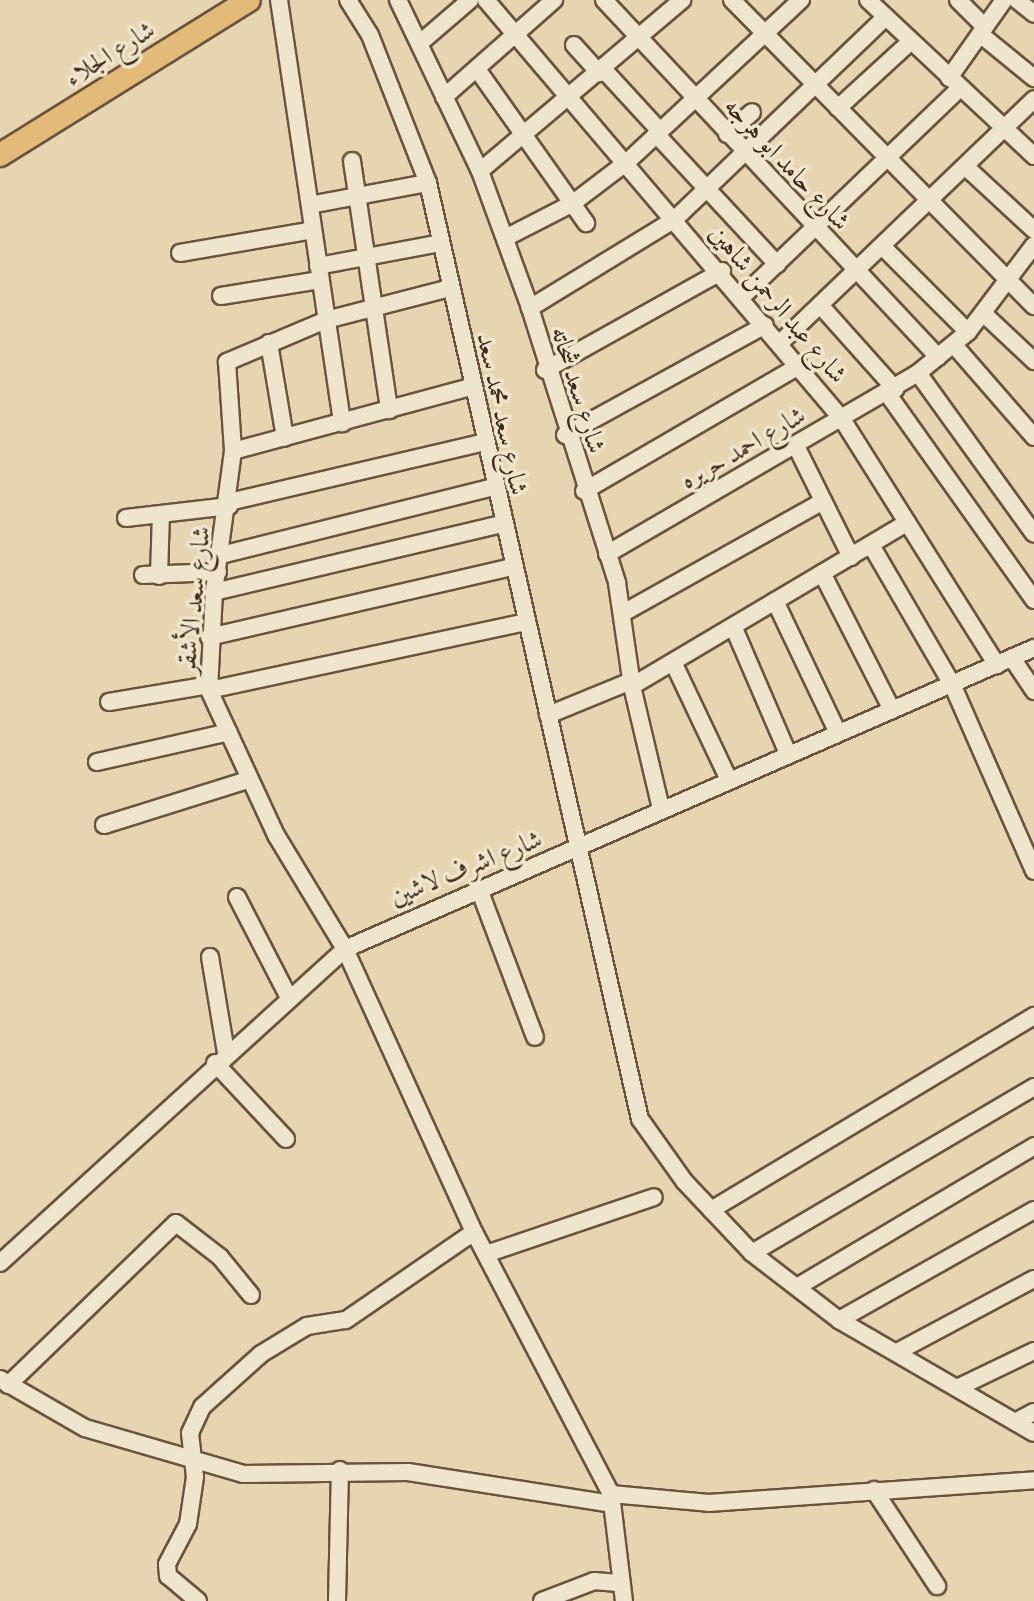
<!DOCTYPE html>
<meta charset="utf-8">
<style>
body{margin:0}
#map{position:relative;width:1034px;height:1601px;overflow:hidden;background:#e6d5b0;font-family:"EB Garamond",Amiri,serif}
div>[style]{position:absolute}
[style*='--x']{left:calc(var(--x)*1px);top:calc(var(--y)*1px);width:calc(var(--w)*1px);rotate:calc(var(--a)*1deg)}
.roads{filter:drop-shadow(2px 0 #6a543e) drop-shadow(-2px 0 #6a543e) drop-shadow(0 2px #6a543e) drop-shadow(0 -2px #6a543e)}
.minor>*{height:16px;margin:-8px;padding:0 8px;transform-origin:8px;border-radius:8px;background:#efe4cc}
.major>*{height:22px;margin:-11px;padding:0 11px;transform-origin:11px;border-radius:11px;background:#e3ba78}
span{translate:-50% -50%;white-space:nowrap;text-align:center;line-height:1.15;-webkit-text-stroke:7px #efe4cc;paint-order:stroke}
.street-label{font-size:26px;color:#402918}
</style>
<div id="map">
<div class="roads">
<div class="minor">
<div style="--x:279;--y:0;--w:428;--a:81.5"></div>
<div style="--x:348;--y:0;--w:41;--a:57.8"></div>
<div style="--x:370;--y:35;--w:159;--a:68.6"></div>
<div style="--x:428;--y:183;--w:960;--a:77.24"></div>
<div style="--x:640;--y:1119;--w:76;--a:54.6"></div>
<div style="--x:684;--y:1181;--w:99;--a:46.6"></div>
<div style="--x:752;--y:1253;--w:110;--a:37.6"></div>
<div style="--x:839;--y:1320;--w:225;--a:30.1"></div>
<div style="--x:398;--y:0;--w:190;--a:64.4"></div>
<div style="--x:480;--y:171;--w:146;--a:69.9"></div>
<div style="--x:530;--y:308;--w:288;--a:72.4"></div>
<div style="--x:617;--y:583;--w:104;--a:81.7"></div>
<div style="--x:632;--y:686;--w:126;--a:76.7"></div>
<div style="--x:486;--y:0;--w:550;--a:49.65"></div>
<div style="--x:842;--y:419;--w:291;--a:57.8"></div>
<div style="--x:604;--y:0;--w:489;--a:46.9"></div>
<div style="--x:732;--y:0;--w:430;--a:45.4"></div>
<div style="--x:868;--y:0;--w:228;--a:43.2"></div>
<div style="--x:958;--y:0;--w:38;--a:45"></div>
<div style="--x:1017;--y:0;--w:22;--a:39"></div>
<div style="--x:980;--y:34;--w:70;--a:39.2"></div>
<div style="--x:420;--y:43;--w:66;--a:-40.7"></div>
<div style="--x:574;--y:45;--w:38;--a:48"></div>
<div style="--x:477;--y:69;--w:189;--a:54.7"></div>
<div style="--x:603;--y:69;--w:84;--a:47.4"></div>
<div style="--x:949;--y:78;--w:95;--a:-54.8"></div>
<div style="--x:444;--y:97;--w:147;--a:-41.4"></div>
<div style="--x:838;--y:108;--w:99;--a:-42.5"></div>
<div style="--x:656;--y:134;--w:178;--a:47.1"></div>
<div style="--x:727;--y:134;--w:33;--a:-41"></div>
<div style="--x:352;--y:161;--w:252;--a:81.5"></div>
<div style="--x:968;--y:169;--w:90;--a:42.7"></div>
<div style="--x:480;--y:171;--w:265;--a:-40.2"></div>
<div style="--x:310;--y:205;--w:120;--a:-10.6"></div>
<div style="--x:505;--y:238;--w:76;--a:-27.2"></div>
<div style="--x:573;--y:203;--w:68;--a:-37.2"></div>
<div style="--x:627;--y:162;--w:238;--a:-43"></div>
<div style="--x:883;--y:247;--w:120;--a:45"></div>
<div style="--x:180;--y:253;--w:135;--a:-9.8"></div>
<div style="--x:318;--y:266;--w:125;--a:-10.6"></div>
<div style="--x:450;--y:288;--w:128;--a:165.5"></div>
<div style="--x:326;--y:320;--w:108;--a:157"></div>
<div style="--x:227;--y:362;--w:89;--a:86.1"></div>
<div style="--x:233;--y:451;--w:142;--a:97.7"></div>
<div style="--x:214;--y:592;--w:98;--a:92.9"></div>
<div style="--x:209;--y:690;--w:160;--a:65.2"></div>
<div style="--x:276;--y:835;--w:133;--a:58.8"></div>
<div style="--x:345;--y:949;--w:311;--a:65.5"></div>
<div style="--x:474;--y:1232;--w:296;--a:62.4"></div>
<div style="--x:611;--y:1494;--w:108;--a:83.1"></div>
<div style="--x:221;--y:296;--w:100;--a:-9.2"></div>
<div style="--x:742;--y:297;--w:302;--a:-43.8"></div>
<div style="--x:820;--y:305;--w:113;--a:48.2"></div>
<div style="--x:530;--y:308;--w:170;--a:-31.5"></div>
<div style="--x:675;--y:219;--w:292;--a:-43.8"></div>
<div style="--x:984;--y:314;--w:69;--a:43.2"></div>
<div style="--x:269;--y:343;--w:96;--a:80.4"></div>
<div style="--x:780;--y:343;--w:352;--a:-43.8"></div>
<div style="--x:954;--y:345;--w:122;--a:49"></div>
<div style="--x:545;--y:370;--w:203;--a:-29.2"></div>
<div style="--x:918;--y:373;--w:198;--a:54.2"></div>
<div style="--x:887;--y:393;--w:254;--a:54.6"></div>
<div style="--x:565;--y:435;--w:228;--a:-28.8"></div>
<div style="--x:796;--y:446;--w:124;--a:63.6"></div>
<div style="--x:233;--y:451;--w:246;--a:-15.1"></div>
<div style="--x:584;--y:491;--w:249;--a:-30.2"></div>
<div style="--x:229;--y:502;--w:262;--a:-13.2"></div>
<div style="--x:126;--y:518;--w:104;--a:-6.6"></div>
<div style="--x:871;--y:545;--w:161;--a:59.8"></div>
<div style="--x:952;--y:684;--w:204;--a:66.3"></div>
<div style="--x:607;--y:554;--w:360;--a:-30.2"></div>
<div style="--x:918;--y:373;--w:65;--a:-39.4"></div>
<div style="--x:968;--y:332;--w:109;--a:-52.8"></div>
<div style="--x:221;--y:555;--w:280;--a:-14"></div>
<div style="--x:822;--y:573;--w:154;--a:62.9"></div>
<div style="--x:143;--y:575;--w:75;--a:-2.3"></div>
<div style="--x:159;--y:576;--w:62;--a:-88.2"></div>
<div style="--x:214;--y:592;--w:295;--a:-13.3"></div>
<div style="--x:775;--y:601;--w:146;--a:64.5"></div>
<div style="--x:623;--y:613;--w:229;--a:-29.2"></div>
<div style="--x:733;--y:626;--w:139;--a:66.7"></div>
<div style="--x:209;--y:637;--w:311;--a:-13"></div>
<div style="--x:1012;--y:658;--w:40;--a:56"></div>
<div style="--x:673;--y:662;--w:131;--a:64.6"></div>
<div style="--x:632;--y:686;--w:320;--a:-30.7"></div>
<div style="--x:209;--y:690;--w:323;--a:-12.1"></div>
<div style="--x:109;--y:702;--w:101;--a:-9.6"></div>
<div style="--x:548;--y:715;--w:90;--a:-22.3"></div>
<div style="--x:97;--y:762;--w:135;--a:-12.8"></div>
<div style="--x:104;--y:825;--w:151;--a:-17.4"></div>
<div style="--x:479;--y:889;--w:158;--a:69.3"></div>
<div style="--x:237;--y:897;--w:111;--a:62.7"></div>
<div style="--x:210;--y:957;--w:97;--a:80.5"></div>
<div style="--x:215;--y:1063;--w:104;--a:46.9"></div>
<div style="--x:711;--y:1210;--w:377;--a:-31"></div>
<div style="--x:752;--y:1253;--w:327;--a:-30.5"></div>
<div style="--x:486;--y:1254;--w:177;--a:-18.7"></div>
<div style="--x:0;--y:1263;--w:466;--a:-42.3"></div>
<div style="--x:345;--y:949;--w:752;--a:-23.6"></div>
<div style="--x:797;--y:1287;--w:276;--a:-30.7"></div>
<div style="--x:839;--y:1320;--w:224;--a:-29.4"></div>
<div style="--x:897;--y:1352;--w:155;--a:-28.1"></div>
<div style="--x:0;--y:1379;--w:98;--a:30"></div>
<div style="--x:85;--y:1428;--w:165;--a:16.2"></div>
<div style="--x:243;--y:1474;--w:165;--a:-0.7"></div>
<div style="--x:408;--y:1472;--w:206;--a:8.9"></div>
<div style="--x:8;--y:1385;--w:233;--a:-44"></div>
<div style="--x:176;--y:1223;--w:56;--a:37.7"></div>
<div style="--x:220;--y:1257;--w:49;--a:50.8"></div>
<div style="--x:957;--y:1388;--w:85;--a:-25.7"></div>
<div style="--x:1015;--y:1422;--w:21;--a:-28"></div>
<div style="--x:874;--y:1490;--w:115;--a:56.7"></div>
<div style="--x:611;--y:1494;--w:98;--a:5.2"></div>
<div style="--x:709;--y:1503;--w:326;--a:-4"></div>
<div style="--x:198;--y:1601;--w:39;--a:-140"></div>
<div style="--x:168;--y:1576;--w:12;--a:-95"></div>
<div style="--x:167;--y:1564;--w:45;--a:-62.3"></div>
<div style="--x:188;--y:1524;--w:48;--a:-81.5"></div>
<div style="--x:195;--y:1477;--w:44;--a:-96.5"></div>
<div style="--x:190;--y:1433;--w:29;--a:-65"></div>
<div style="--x:202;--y:1407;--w:79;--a:-41.9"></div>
<div style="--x:261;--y:1354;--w:54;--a:-31.3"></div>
<div style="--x:307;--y:1326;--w:39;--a:-9"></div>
<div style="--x:346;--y:1320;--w:155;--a:-34.5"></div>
<div style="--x:337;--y:1601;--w:131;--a:-88.7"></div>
<div style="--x:542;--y:1601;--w:56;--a:-21"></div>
<div style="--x:594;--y:1581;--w:24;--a:5"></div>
</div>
<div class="major">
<div style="--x:0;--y:155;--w:293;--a:-31.9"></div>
</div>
</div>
<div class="street-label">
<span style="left:110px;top:54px;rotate:-32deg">شارع الجلاء</span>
<span style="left:787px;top:164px;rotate:47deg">شارع حامد ابو هرجه</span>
<span style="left:778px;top:304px;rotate:50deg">شارع عبد الرحمن شاهين</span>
<span style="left:578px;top:390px;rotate:73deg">شارع سعد شحاته</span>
<span style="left:502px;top:414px;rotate:78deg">شارع سعد محمد سعد</span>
<span style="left:743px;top:448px;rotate:-30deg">شارع احمد حريره</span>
<span style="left:194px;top:600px;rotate:-84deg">شارع سعد الأشقر</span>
<span style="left:466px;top:868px;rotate:-22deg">شارع اشرف لاشين</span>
</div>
</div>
